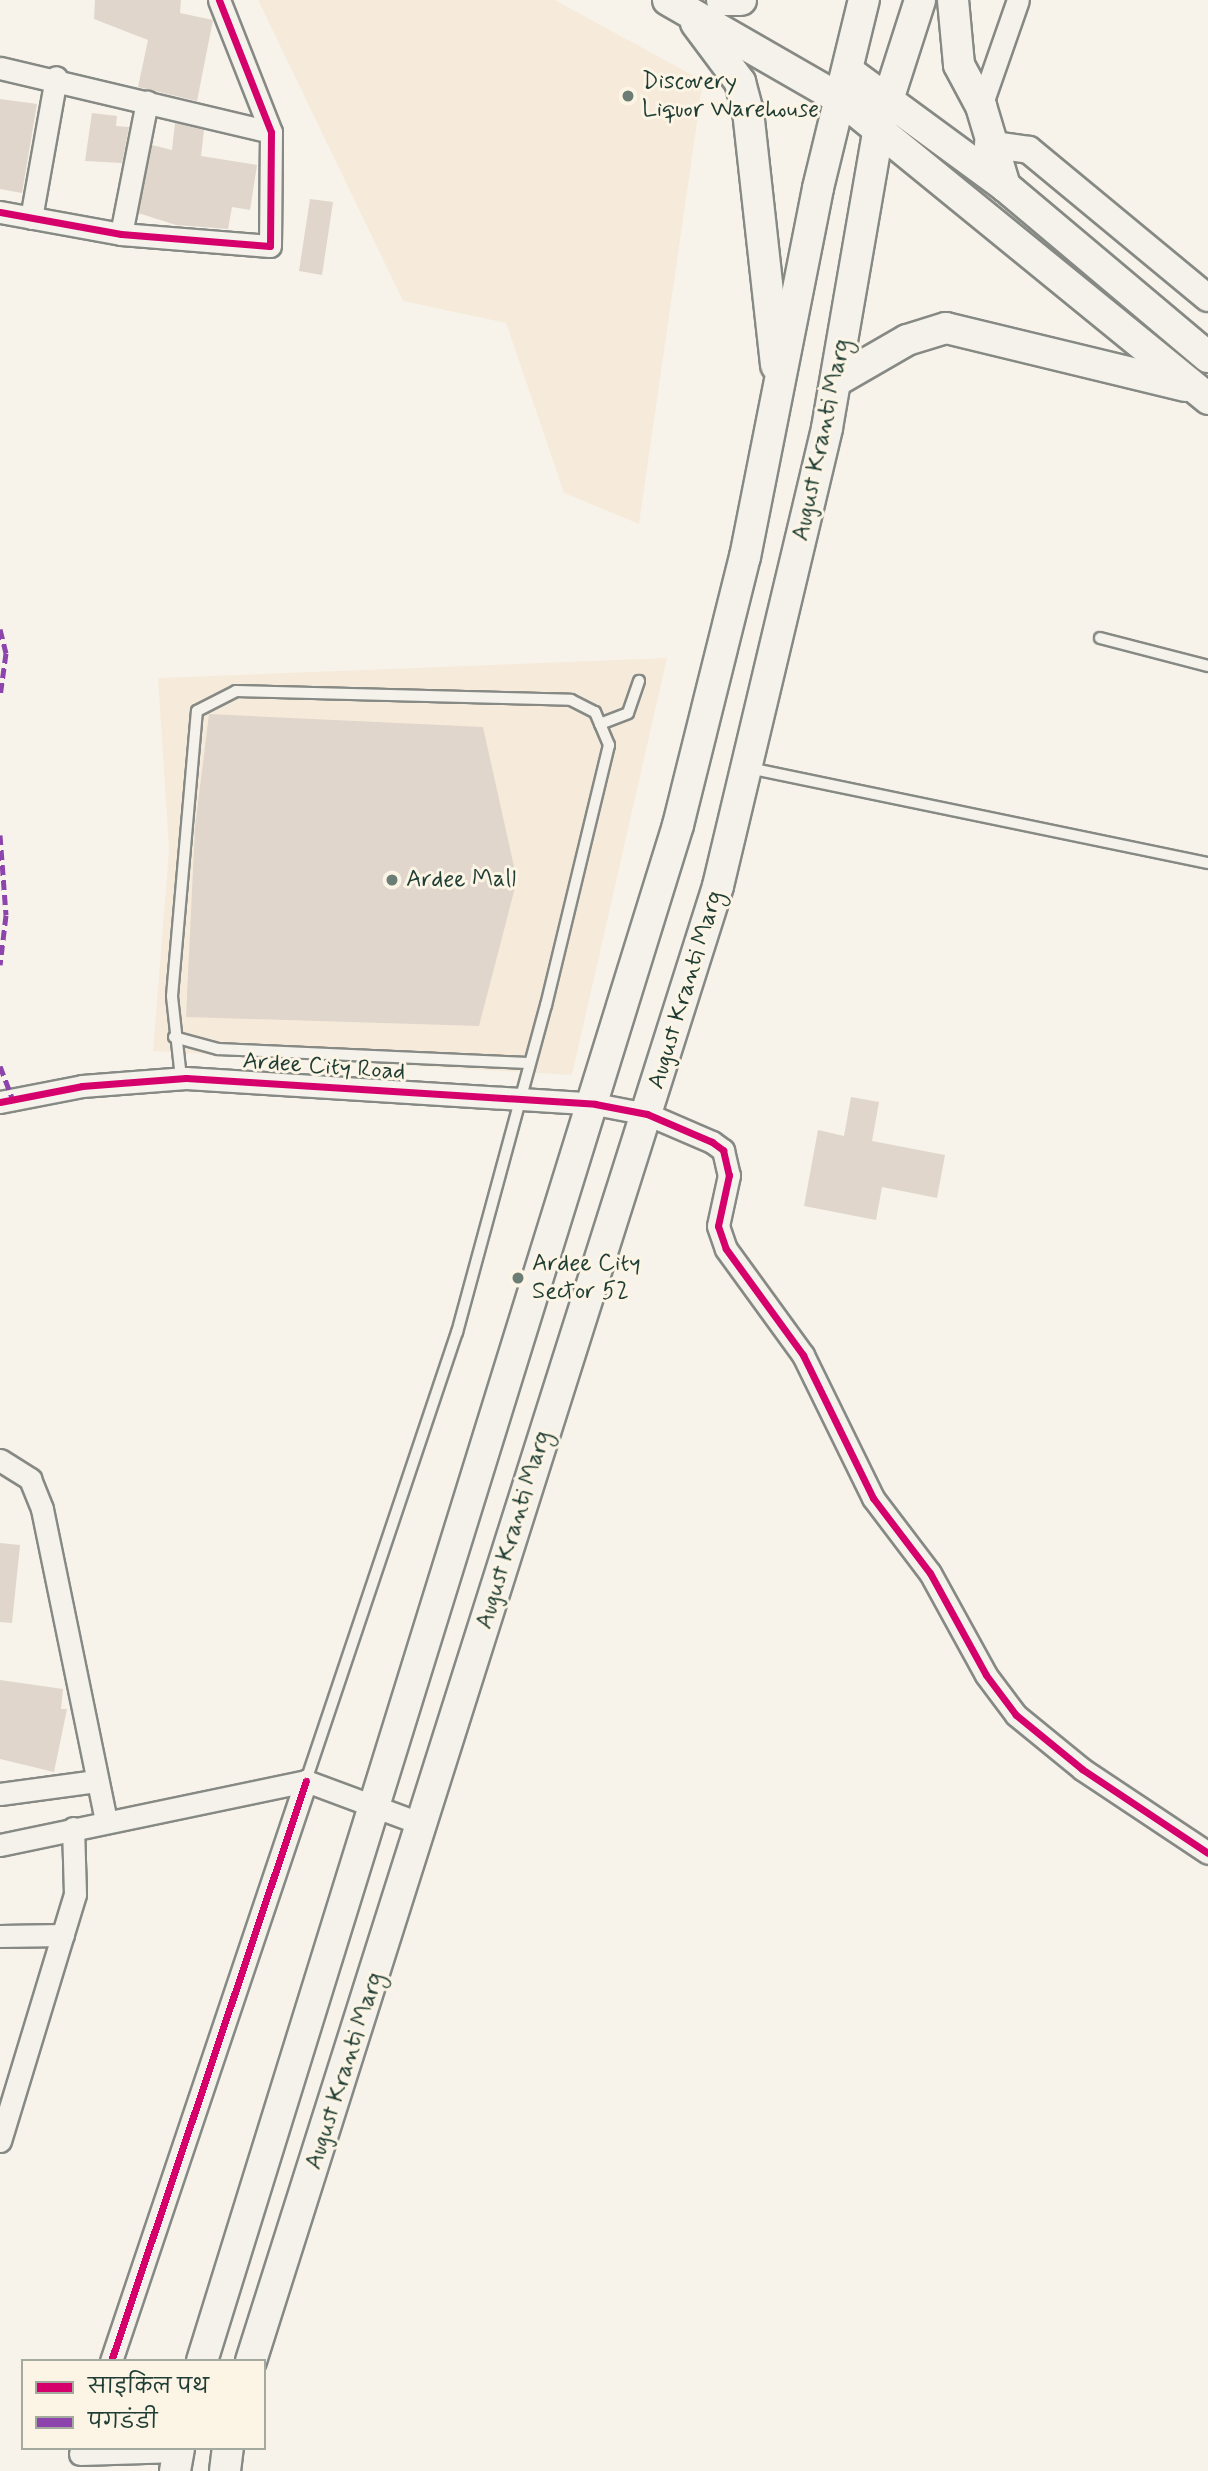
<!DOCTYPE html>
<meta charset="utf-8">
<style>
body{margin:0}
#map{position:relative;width:1208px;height:2471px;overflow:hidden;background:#f7f3ea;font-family:Mynerve,"Playpen Sans Deva",sans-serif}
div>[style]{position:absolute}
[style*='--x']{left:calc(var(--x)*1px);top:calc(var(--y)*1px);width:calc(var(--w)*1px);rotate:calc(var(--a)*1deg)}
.built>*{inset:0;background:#f6ebdb}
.building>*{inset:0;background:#e0d6cb}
.roads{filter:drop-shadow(2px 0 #868984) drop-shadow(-2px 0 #868984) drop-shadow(0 2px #868984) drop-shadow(0 -2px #868984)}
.service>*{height:10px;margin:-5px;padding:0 5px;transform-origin:5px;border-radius:5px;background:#f5f2ec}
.minor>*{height:21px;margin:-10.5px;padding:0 10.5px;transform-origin:10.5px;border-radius:10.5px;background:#f5f2ec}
.tertiary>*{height:26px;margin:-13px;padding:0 13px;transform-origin:13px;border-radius:13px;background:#f5f2ec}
.secondary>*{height:30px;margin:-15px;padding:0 15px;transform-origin:15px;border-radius:15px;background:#f5f2ec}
.quiet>*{height:5px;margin-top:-2.5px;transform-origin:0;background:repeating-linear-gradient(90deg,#8e44ad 0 10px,transparent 0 15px)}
.cycleway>*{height:7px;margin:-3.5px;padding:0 3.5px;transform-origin:3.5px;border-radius:3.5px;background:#d6006c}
.dots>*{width:19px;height:19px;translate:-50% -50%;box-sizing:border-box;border:4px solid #fcf5e5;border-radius:50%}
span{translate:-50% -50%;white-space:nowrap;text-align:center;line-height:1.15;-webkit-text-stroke:6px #fcf5e5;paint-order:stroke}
.poi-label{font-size:24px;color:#1f3d34}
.left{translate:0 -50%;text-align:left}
.street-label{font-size:24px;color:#1f3d34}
.legend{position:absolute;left:21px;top:2359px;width:245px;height:91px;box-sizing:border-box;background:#fcf5e5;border:2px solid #a4ab9e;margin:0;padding:9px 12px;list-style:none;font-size:21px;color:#1f3d34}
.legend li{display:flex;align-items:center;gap:14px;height:35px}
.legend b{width:35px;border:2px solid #a4ab9e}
</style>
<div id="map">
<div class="built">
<div style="clip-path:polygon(258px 0,555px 0,703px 81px,639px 524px,564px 493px,506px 323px,403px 301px)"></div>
<div style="clip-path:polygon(667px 658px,572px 1075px,153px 1051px,169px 850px,158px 678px)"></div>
</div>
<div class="building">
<div style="clip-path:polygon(95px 0,181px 0,180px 13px,213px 20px,197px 101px,138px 87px,148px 40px,94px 19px)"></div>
<div style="clip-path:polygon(0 99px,37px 104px,22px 193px,0 189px)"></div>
<div style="clip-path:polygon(92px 113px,117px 116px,116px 126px,129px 127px,122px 163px,85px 161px)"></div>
<div style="clip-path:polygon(175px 123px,204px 130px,201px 156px,257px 165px,250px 210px,232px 207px,228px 229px,176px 225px,138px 213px,152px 145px,172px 150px)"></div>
<div style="clip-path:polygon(310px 199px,333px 202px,322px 275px,299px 271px)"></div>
<div style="clip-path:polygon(209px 714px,483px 727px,517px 880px,479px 1026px,186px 1017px,195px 827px)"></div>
<div style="clip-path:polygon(851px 1097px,879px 1102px,872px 1141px,945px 1155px,937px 1198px,882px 1187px,876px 1220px,804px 1206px,818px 1130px,844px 1136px)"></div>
<div style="clip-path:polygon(0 1543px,20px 1545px,12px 1623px,0 1622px)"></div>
<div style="clip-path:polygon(0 1680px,63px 1689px,61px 1709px,67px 1709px,54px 1772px,0 1759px)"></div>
</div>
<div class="roads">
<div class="service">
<div style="--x:1100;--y:638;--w:112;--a:14.5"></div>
<div style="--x:600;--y:724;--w:30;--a:-21"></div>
<div style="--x:628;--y:713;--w:34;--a:-71"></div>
<div style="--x:749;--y:768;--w:469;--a:11.7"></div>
<div style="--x:174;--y:1037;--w:46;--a:15.3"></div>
<div style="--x:218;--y:1049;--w:310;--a:2.6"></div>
<div style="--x:181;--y:1078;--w:82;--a:-96.3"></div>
<div style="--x:172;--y:996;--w:286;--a:-85"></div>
<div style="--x:197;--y:711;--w:44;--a:-27.1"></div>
<div style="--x:236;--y:691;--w:335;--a:1.5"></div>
<div style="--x:571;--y:700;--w:27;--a:27"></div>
<div style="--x:595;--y:712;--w:36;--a:67"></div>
<div style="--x:609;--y:745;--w:268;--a:103.6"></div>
<div style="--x:546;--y:1005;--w:339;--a:105.2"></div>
<div style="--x:457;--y:1332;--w:474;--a:108.6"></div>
</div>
<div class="minor">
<div style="--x:0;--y:68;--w:278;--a:13.3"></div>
<div style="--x:981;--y:106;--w:112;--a:-70.8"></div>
<div style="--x:0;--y:212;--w:123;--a:10.3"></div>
<div style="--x:121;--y:234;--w:149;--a:4.6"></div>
<div style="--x:270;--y:246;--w:114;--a:-89.5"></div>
<div style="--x:271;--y:132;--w:142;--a:-111.5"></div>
<div style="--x:31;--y:218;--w:143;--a:-79.9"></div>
<div style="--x:121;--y:234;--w:135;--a:-78.9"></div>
<div style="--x:0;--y:1102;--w:84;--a:-11"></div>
<div style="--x:82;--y:1086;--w:104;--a:-4.4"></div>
<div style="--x:186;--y:1078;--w:410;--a:3.6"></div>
<div style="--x:595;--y:1104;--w:53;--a:10.9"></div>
<div style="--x:647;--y:1114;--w:71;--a:23.3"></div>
<div style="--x:712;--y:1142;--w:14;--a:36"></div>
<div style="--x:723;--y:1150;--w:26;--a:77"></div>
<div style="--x:729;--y:1175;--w:52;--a:102.2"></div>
<div style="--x:718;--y:1226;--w:24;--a:71"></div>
<div style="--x:726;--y:1249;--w:131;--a:54"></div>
<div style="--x:803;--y:1355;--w:159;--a:63.9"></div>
<div style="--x:873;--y:1498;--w:94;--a:52.8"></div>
<div style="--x:930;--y:1573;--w:116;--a:61.2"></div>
<div style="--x:986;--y:1675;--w:50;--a:53.1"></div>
<div style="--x:1016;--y:1715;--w:85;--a:39.3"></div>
<div style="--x:1082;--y:1769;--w:151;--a:33.7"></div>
<div style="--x:0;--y:1460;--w:36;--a:32"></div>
<div style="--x:30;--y:1479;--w:32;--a:68"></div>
<div style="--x:42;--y:1509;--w:318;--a:78.4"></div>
<div style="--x:0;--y:1794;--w:97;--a:-7.7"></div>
<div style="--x:0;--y:1845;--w:313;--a:-11.8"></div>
<div style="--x:306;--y:1781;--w:126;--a:20.4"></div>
<div style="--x:0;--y:1936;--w:63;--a:-0.9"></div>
<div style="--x:0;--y:2141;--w:258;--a:-73.1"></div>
<div style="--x:75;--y:1894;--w:66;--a:-91.7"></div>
<div style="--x:111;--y:2361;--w:612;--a:-71.42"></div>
<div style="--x:80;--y:2454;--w:98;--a:-1.8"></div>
</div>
<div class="tertiary">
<div style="--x:988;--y:144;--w:41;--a:8.3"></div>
<div style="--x:1029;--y:150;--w:232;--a:39.6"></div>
</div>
<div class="secondary">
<div style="--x:668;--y:0;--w:201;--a:29.9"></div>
<div style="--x:842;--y:100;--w:473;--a:39.2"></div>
<div style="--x:722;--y:0;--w:19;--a:0"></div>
<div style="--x:953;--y:0;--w:65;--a:84.7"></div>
<div style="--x:959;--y:65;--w:47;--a:61.8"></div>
<div style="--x:981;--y:106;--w:84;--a:73.3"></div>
<div style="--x:696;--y:23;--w:74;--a:53.3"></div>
<div style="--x:740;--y:82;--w:30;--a:75"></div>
<div style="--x:748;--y:111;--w:256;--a:83.7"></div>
<div style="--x:848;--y:71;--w:196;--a:36.3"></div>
<div style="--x:1006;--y:187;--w:264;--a:40.1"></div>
<div style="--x:836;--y:381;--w:82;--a:-30"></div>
<div style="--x:907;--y:340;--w:41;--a:-17.1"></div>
<div style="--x:946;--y:328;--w:246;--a:13.6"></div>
<div style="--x:202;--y:2361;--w:1608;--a:-72.78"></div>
<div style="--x:678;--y:825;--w:276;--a:-76"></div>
<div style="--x:745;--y:557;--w:376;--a:-78.8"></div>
<div style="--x:818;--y:188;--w:194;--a:-76.3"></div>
<div style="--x:251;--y:2361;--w:1547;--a:-72.43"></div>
<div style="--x:718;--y:886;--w:471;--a:-76.6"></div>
<div style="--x:827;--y:428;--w:304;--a:-80.2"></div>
<div style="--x:879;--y:128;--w:134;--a:-72.2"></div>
<div style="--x:175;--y:2471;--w:23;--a:-80"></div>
<div style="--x:225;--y:2471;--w:23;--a:-83"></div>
</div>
</div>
<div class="quiet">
<div style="--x:0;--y:629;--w:25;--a:76"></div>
<div style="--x:6;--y:653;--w:44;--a:97.8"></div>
<div style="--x:0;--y:835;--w:80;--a:85.7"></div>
<div style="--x:6;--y:915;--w:50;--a:96.8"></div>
<div style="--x:0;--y:1066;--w:33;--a:69"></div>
</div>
<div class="cycleway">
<div style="--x:0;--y:212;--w:123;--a:10.3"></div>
<div style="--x:121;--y:234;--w:149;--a:4.6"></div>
<div style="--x:270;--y:246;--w:114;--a:-89.5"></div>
<div style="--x:271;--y:132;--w:142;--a:-111.5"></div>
<div style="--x:0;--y:1102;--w:84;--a:-11"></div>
<div style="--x:82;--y:1086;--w:104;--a:-4.4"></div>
<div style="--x:186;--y:1078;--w:410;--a:3.6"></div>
<div style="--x:595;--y:1104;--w:53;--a:10.9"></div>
<div style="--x:647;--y:1114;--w:71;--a:23.3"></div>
<div style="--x:712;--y:1142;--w:14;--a:36"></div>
<div style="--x:723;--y:1150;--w:26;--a:77"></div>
<div style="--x:729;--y:1175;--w:52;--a:102.2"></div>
<div style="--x:718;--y:1226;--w:24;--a:71"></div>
<div style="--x:726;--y:1249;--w:131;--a:54"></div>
<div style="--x:803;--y:1355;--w:159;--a:63.9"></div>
<div style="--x:873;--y:1498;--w:94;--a:52.8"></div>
<div style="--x:930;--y:1573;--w:116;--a:61.2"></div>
<div style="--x:986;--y:1675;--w:50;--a:53.1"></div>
<div style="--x:1016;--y:1715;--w:85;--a:39.3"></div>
<div style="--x:1082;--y:1769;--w:151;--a:33.7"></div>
<div style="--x:111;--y:2361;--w:612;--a:-71.42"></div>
</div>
<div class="dots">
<div style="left:628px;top:96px;background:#6b7d74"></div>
<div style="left:392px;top:880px;background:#6b7d74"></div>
<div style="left:518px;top:1278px;background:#6b7d74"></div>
</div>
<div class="poi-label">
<span class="left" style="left:642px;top:96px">Discovery<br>Liquor Warehouse</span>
<span class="left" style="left:406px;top:880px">Ardee Mall</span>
<span class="left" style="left:532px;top:1278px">Ardee City<br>Sector 52</span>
</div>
<div class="street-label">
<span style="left:822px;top:440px;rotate:-78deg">August Kranti Marg</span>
<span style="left:686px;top:990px;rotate:-73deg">August Kranti Marg</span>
<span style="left:324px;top:1067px;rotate:4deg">Ardee City Road</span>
<span style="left:514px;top:1530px;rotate:-73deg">August Kranti Marg</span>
<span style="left:345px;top:2071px;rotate:-72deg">August Kranti Marg</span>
</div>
<ul class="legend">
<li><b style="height:9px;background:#d6006c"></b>साइकिल पथ</li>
<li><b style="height:9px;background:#8e44ad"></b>पगडंडी</li>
</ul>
</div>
